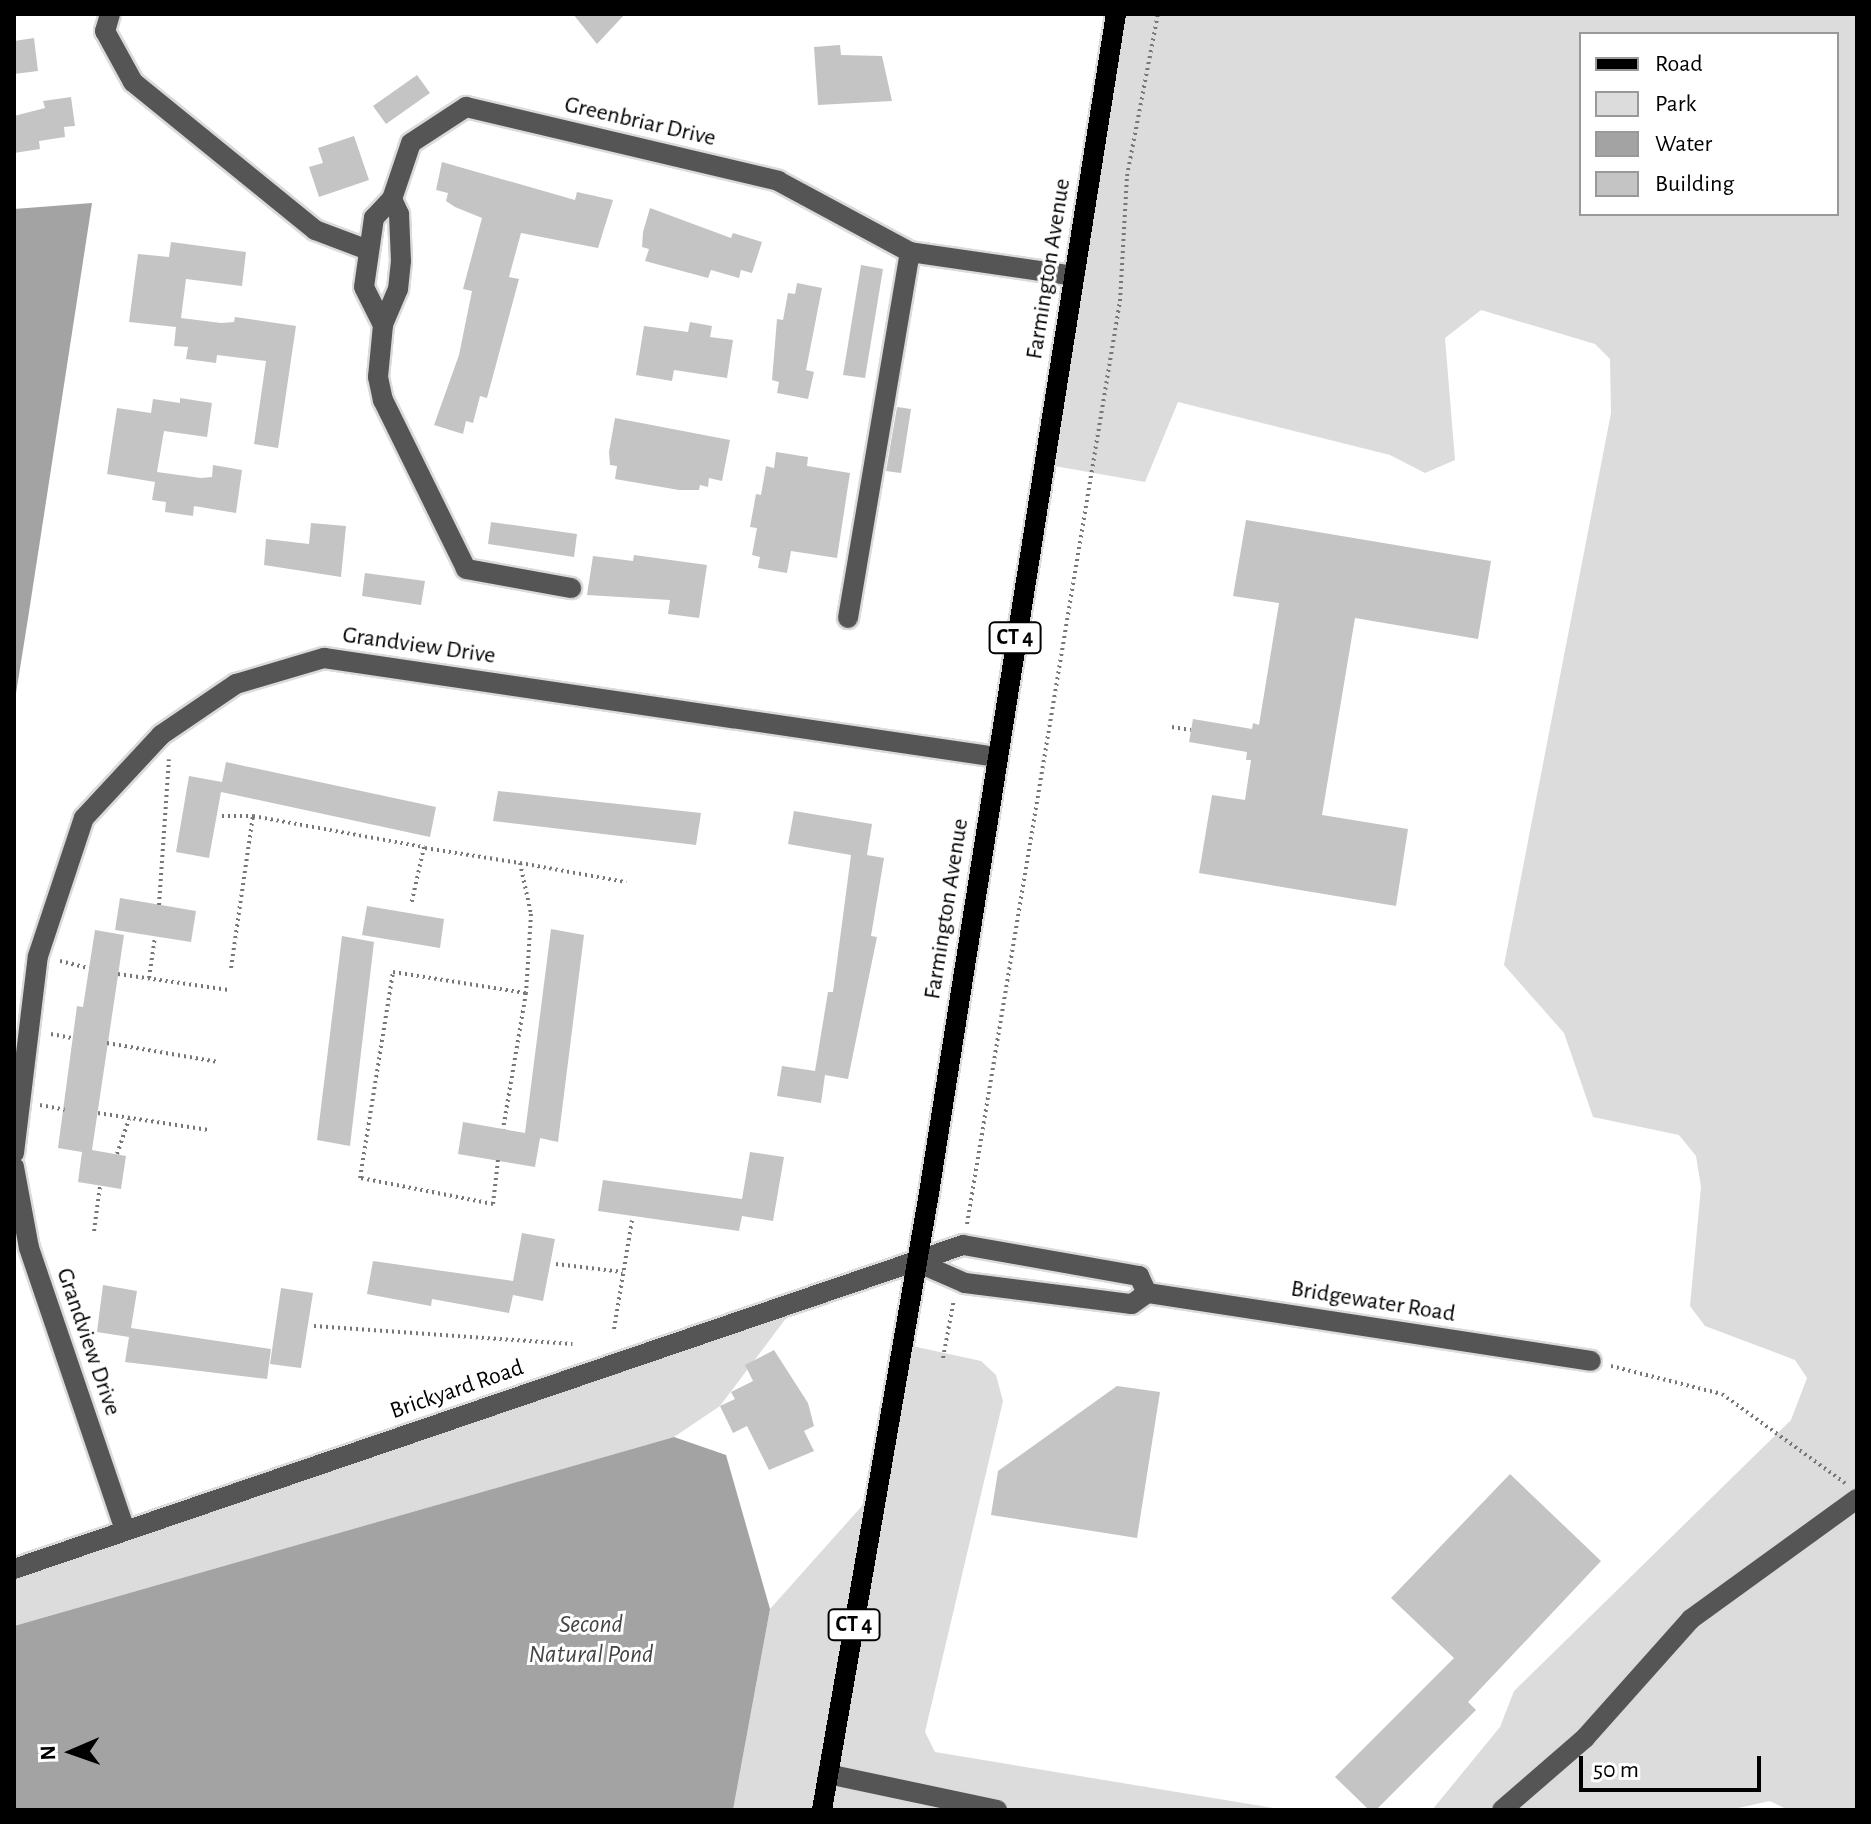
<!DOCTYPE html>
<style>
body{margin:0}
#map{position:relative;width:1871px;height:1824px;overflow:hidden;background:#fff;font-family:"Alegreya Sans",sans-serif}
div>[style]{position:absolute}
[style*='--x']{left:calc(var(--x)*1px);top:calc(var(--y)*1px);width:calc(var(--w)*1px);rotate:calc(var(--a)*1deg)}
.green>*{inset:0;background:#dcdcdc}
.water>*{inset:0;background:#a3a3a3}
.building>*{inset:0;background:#c4c4c4}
.path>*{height:4px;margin-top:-2px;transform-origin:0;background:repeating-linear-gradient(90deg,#777 0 2px,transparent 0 6px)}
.roads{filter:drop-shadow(2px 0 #dbdbdb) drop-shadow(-2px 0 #dbdbdb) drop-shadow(0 2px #dbdbdb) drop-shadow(0 -2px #dbdbdb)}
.minor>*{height:20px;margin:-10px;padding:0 10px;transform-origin:10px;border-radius:10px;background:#555}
.major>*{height:20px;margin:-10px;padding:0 10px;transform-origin:10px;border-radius:10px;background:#000}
span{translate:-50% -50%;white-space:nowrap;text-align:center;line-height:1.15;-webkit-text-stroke:6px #fff;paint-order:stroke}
.shield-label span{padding:2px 6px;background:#fff;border:2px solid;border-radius:6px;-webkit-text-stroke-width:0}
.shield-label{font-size:22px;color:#000;font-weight:700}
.street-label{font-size:24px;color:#000}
.water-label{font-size:26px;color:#444;font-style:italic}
.frame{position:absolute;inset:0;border:16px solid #000;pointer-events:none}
.legend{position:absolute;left:1579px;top:32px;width:260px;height:184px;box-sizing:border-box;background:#fff;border:2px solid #999;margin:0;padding:10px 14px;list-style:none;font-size:24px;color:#000}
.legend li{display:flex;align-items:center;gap:16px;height:40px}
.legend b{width:40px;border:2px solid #999}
.north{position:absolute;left:32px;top:1712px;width:80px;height:80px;-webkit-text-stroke:6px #fff;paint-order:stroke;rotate:268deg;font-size:22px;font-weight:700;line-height:32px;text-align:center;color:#000}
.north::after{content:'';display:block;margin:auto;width:28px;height:36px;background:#000;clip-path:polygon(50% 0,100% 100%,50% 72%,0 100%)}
.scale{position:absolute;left:1579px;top:1756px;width:182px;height:36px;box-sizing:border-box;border:4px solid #000;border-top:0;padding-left:10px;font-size:24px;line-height:28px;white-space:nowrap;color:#000;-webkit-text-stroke:6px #fff;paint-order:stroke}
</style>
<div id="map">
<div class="green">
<div style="clip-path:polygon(evenodd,1116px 14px,1857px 14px,1857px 1810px,1788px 1810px,1770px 1801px,1729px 1810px,1432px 1810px,1500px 1727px,1514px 1691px,1791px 1420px,1807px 1378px,1795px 1360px,1705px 1326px,1690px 1306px,1701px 1187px,1696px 1156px,1679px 1135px,1593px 1117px,1564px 1033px,1504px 965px,1611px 413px,1610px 359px,1595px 344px,1481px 310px,1445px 338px,1455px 460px,1425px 473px,1390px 455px,1178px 402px,1145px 482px,1043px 464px,1116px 14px,1581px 34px,1837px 34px,1837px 214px,1581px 214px,1581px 34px)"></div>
<div style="clip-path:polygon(799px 1301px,720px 1406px,674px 1437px,14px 1626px,14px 1569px)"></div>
<div style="clip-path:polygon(903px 1344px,981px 1361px,996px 1375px,1003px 1401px,925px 1732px,935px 1752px,1285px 1810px,733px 1810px,770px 1609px,878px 1488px)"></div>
</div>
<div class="water">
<div style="clip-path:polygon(92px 203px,29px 612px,14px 706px,14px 209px)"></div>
<div style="clip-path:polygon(674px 1437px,726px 1455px,770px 1609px,733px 1810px,14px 1810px,14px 1626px)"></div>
</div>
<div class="building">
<div style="clip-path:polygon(573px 14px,625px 14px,597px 44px)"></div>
<div style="clip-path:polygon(34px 38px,38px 71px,14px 74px,14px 41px)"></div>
<div style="clip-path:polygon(840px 45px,841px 55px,882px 56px,892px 101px,818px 105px,814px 47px)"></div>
<div style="clip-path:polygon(417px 75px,430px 93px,386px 124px,373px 106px)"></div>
<div style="clip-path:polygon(71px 97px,75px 126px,64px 127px,65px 137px,39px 141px,40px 149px,14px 153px,14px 116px,45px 108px,43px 101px)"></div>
<div style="clip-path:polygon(354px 136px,369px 180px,319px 197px,309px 167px,323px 163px,318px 148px)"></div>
<div style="clip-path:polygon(442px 162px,575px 200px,577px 192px,613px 200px,598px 248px,521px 233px,509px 277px,519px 279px,487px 398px,480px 396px,473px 423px,466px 421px,463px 434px,434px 425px,459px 355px,472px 291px,463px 289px,482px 218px,455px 207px,446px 201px,448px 193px,436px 190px)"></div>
<div style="clip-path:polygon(650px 208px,731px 238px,733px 233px,762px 242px,752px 273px,741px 270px,739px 278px,711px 270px,708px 278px,645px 261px,649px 249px,642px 247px,643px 232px)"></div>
<div style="clip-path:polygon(171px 242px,246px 252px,242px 286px,186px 279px,181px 318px,221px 323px,234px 322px,235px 317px,296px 326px,278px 448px,254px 444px,266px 361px,217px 355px,216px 363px,186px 359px,188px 347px,174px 346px,176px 327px,129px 322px,138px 254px,169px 257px)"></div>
<div style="clip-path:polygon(861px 265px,883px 269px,865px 378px,843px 375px)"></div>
<div style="clip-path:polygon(797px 283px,822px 288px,806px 370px,814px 372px,808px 399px,777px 393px,779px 382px,772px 380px,777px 319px,783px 320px,788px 293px,795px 294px)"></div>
<div style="clip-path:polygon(690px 322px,712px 326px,710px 337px,733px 340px,727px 378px,674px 370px,672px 381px,636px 375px,644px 326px,688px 332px)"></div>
<div style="clip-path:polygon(180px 398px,212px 403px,207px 437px,164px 431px,157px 472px,201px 478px,212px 477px,213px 465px,242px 470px,236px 513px,194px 506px,193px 516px,165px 512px,166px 502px,152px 500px,155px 482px,107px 474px,117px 408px,151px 413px,153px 399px,180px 403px)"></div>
<div style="clip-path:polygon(897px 407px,911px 409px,901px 473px,886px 471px)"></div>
<div style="clip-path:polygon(615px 418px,730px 440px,722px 481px,709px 478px,708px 487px,700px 485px,699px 490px,679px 490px,615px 479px,617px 466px,610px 465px,609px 452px)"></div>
<div style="clip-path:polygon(776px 452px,808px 457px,807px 466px,850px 473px,837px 558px,791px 551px,787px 573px,758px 568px,760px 557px,752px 555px,757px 528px,750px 527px,756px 494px,761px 495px,766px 466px,774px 468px)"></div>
<div style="clip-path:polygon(1246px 520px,1491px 561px,1478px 639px,1355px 618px,1322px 815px,1408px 829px,1396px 906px,1199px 873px,1212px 795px,1245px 800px,1251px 760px,1246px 760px,1247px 752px,1189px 742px,1193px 719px,1252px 729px,1253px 723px,1259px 725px,1279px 603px,1233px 596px)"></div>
<div style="clip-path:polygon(491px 522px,577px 534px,574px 557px,488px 544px)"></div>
<div style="clip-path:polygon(311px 523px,346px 526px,341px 577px,264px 565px,266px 539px,309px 544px)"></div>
<div style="clip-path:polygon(634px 555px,707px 565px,699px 618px,668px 614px,670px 600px,587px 595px,593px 556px,633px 561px)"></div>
<div style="clip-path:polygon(365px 573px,425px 581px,421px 605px,362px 596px)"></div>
<div style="clip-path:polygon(226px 762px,436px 807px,430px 837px,221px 792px,209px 858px,176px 852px,189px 776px,222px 782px)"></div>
<div style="clip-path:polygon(498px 791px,701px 813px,696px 845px,493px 821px)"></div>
<div style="clip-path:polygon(794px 811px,872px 824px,867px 855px,884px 858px,871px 936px,877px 937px,848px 1079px,825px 1075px,821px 1103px,777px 1096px,782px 1066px,815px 1071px,828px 992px,833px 992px,851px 855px,788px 844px)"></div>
<div style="clip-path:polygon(120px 898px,196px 911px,191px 942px,115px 930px)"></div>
<div style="clip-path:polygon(367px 906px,444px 919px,440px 948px,362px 935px)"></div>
<div style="clip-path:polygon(551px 929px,584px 935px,558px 1142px,540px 1138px,535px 1167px,458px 1154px,463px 1122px,525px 1133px)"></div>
<div style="clip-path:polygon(95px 930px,124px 935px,92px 1150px,126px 1156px,121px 1189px,78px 1182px,82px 1152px,58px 1148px,77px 1006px,83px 1007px)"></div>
<div style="clip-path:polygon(342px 936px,374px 942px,350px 1146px,317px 1140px)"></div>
<div style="clip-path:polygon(750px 1152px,784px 1157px,773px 1221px,742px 1216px,739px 1231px,598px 1211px,603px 1180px,742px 1199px)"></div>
<div style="clip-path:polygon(522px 1233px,555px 1239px,543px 1301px,513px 1295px,509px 1313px,432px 1299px,431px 1306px,367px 1294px,373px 1261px,513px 1281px)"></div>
<div style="clip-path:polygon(103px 1285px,137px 1291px,131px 1328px,271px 1349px,267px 1379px,125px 1362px,129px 1337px,97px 1332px)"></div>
<div style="clip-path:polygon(281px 1288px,313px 1293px,301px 1368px,270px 1364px)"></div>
<div style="clip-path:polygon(774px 1350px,808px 1403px,814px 1426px,804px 1431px,814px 1451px,769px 1470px,747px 1426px,733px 1433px,720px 1406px,735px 1399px,731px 1392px,753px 1381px,745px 1365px)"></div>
<div style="clip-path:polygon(1117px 1386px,1160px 1392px,1137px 1538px,991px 1515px,998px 1471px)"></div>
<div style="clip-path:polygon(1510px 1474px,1601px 1561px,1468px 1702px,1476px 1710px,1376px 1810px,1369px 1810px,1335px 1777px,1454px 1658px,1391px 1598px)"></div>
</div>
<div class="path">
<div style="--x:1172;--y:727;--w:19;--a:9"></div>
<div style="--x:222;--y:816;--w:31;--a:0"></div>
<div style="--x:425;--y:848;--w:96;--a:9"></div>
<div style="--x:520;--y:863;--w:52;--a:77.8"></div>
<div style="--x:531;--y:914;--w:79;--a:93.6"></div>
<div style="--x:526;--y:993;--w:138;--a:99.6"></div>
<div style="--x:520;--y:863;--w:108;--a:10.2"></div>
<div style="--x:159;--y:905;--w:146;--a:-86.1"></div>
<div style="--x:60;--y:961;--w:30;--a:14"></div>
<div style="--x:231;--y:968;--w:154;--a:-81.8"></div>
<div style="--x:253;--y:816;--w:174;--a:10.3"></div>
<div style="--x:424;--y:847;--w:59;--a:102.6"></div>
<div style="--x:118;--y:974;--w:112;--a:8.2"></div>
<div style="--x:149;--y:978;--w:41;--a:-81.7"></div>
<div style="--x:51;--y:1034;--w:21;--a:11"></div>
<div style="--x:107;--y:1043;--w:113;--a:9.7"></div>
<div style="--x:40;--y:1105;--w:25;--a:11"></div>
<div style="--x:98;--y:1113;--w:112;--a:8.7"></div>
<div style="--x:117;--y:1154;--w:37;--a:-71"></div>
<div style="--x:498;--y:1160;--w:44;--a:96.5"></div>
<div style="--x:493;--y:1204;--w:136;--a:-168.9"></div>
<div style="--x:360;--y:1178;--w:209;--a:-80.9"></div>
<div style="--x:393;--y:972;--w:135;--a:9"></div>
<div style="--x:967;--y:1224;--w:936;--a:-80.59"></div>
<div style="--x:1120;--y:301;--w:125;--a:-86.8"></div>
<div style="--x:1127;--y:176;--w:165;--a:-79.2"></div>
<div style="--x:94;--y:1231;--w:45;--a:-82.4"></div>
<div style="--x:556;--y:1264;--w:67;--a:6.8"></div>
<div style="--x:314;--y:1326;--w:259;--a:4"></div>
<div style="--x:614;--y:1329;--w:110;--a:-80.6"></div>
<div style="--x:943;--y:1358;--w:60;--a:-79.4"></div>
<div style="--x:1611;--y:1366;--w:114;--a:14.2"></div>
<div style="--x:1722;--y:1394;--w:152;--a:35.9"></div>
</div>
<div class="roads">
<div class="minor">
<div style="--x:110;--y:14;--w:18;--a:106"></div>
<div style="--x:105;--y:31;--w:58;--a:61.2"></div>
<div style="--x:133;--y:82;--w:235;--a:39.1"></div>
<div style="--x:315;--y:230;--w:57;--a:20.7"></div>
<div style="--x:392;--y:199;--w:17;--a:65"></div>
<div style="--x:399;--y:214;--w:47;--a:87.6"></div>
<div style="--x:401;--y:261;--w:28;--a:96"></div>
<div style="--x:398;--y:289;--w:39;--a:113"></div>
<div style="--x:383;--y:325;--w:52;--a:95.5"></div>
<div style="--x:378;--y:377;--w:24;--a:78"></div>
<div style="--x:383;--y:400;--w:188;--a:63.8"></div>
<div style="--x:466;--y:569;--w:107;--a:10.3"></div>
<div style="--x:383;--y:325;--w:42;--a:-116.6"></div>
<div style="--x:364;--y:287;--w:70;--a:-81.8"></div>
<div style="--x:374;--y:218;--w:26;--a:-47"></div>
<div style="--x:392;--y:199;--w:59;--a:-71.3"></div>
<div style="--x:411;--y:143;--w:66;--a:-33.2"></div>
<div style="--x:466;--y:107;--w:321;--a:13.3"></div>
<div style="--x:778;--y:181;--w:150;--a:28.3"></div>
<div style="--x:910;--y:252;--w:166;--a:8.3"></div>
<div style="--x:848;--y:618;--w:371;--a:-80.4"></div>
<div style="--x:14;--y:1153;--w:198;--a:-83.1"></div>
<div style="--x:38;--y:956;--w:145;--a:-71.6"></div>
<div style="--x:84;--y:818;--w:113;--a:-47.1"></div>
<div style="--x:161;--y:735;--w:91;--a:-34.2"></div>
<div style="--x:236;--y:684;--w:92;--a:-16.5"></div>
<div style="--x:324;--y:658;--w:679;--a:8.38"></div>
<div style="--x:14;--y:1167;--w:82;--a:79.5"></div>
<div style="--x:29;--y:1248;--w:298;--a:71.2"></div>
<div style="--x:917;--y:1262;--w:52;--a:23.6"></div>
<div style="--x:965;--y:1283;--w:168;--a:7.2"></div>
<div style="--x:1132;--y:1304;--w:19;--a:-36"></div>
<div style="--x:1147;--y:1293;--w:449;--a:8.7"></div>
<div style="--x:14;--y:1569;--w:1003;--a:-18.85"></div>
<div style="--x:963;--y:1245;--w:179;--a:10"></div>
<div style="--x:1139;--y:1276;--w:19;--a:65"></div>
<div style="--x:828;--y:1774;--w:173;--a:12"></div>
<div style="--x:1502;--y:1810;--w:110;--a:-40.9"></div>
<div style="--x:1585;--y:1738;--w:159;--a:-48.3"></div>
<div style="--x:1691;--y:1619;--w:205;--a:-35.9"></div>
</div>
<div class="major">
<div style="--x:822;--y:1810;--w:626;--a:-80.16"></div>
<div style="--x:929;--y:1193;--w:1194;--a:-80.99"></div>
</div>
</div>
<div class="shield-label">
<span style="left:1015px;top:638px">CT 4</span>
<span style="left:854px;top:1625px">CT 4</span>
</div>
<div class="street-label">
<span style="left:640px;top:122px;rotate:13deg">Greenbriar Drive</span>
<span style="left:1049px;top:269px;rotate:-81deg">Farmington Avenue</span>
<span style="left:419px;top:646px;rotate:8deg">Grandview Drive</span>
<span style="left:947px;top:909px;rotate:-81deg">Farmington Avenue</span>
<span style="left:1373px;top:1302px;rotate:9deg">Bridgewater Road</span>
<span style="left:88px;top:1342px;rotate:71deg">Grandview Drive</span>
<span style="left:457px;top:1390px;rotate:-19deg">Brickyard Road</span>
</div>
<div class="water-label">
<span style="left:591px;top:1640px">Second<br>Natural Pond</span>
</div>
<div class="frame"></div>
<ul class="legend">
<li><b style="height:10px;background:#000"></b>Road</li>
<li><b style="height:22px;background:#dcdcdc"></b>Park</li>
<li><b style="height:22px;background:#a3a3a3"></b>Water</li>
<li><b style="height:22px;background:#c4c4c4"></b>Building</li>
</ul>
<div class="north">N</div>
<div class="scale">50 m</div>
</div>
